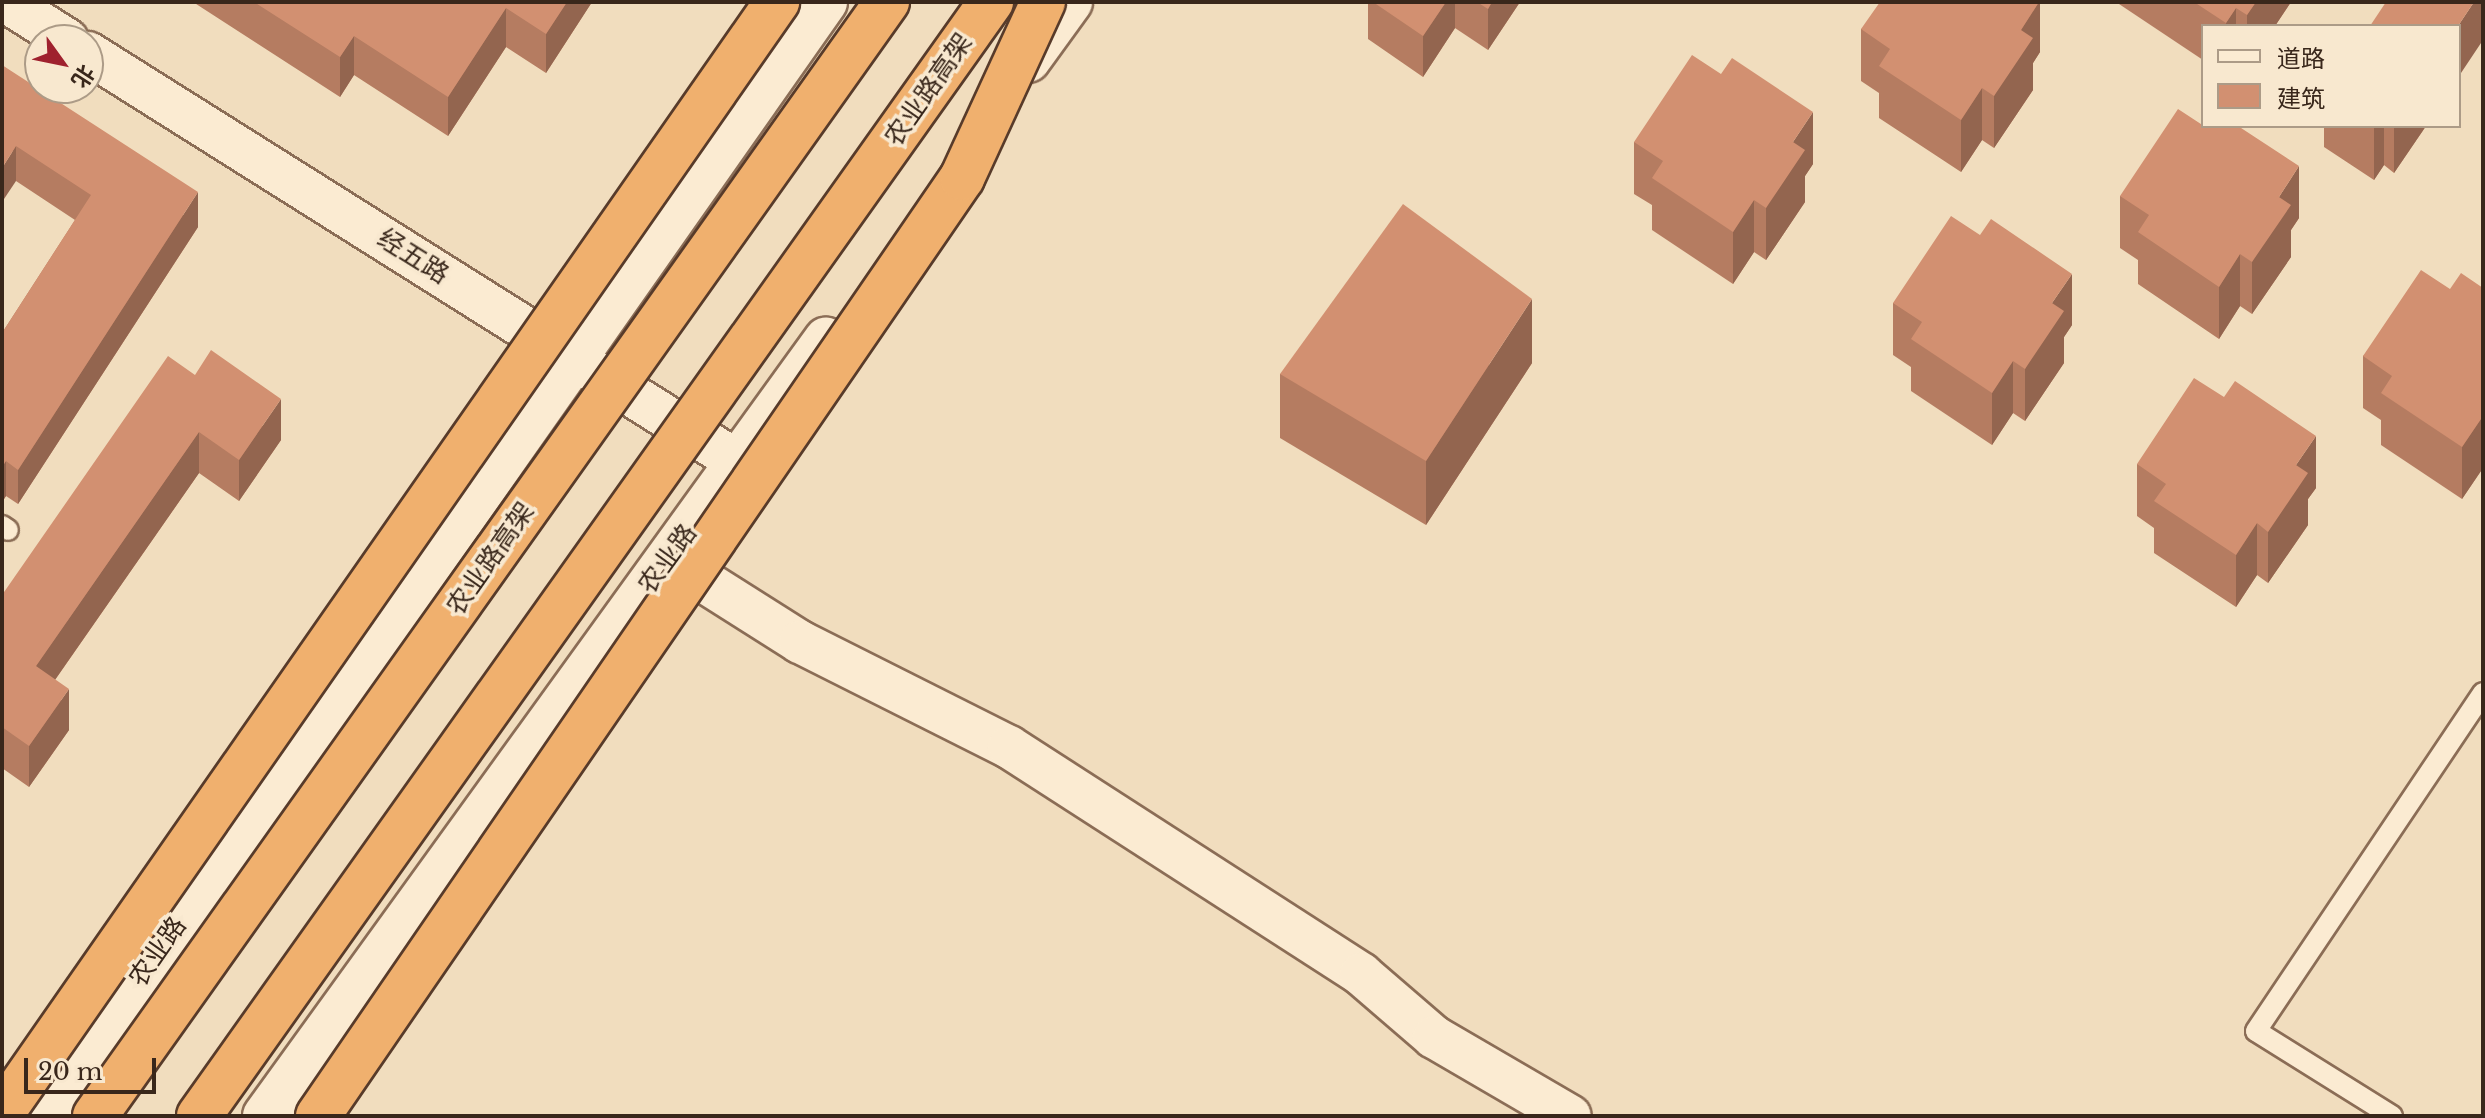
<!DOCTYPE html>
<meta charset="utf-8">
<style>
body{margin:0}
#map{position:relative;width:2485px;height:1118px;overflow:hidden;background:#f1ddbe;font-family:"Libre Baskerville","Noto Sans SC",serif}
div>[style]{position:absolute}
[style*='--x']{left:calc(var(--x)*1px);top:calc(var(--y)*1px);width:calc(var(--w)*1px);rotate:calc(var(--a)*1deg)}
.roads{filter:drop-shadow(2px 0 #8b6d56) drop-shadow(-2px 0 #8b6d56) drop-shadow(0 2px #8b6d56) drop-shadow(0 -2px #8b6d56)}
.service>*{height:20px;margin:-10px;padding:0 10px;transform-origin:10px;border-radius:10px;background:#fbebd2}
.minor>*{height:42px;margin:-21px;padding:0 21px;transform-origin:21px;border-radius:21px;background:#fbebd2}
.tertiary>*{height:44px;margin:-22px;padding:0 22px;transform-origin:22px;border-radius:22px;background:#fbebd2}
.bridges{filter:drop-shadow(2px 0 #583b2a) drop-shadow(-2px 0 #583b2a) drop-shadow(0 2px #583b2a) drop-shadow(0 -2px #583b2a)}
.trunk-bridge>*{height:44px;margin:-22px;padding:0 22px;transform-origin:22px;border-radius:22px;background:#f0b06e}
.wall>*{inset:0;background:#b57c61}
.shaded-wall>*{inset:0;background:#93654f}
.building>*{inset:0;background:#d29071}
span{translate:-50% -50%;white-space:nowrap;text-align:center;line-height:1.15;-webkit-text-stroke:7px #f8e8cf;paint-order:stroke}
.street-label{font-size:26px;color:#39271b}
.frame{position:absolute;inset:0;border:4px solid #39271b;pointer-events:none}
.legend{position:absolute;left:2201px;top:24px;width:260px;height:104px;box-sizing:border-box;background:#f8e8cf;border:2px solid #ac9b87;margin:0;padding:10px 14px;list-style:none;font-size:24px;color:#39271b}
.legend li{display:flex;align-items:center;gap:16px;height:40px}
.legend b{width:40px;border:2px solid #ac9b87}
.north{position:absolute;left:24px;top:24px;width:80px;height:80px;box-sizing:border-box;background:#f8e8cf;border:2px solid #ac9b87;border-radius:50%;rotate:123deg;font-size:22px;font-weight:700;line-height:32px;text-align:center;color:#39271b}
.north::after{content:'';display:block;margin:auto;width:28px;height:36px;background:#9f212e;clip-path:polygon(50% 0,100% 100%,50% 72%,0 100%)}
.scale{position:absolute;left:24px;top:1058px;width:132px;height:36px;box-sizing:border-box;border:4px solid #39271b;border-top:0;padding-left:10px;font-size:24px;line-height:28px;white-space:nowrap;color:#39271b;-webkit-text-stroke:6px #f8e8cf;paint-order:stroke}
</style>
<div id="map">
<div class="roads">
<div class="service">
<div style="--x:2;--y:526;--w:7;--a:34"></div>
<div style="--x:2392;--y:1116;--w:160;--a:-148"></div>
<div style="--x:2256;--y:1031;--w:407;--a:-56.1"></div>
</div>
<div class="minor">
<div style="--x:7;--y:2;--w:71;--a:32.3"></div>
<div style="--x:88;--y:53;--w:768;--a:32.18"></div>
<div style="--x:691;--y:573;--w:129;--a:32.3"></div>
<div style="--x:800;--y:642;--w:234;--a:26.7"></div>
<div style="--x:1009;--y:747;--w:419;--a:32.8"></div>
<div style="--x:1361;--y:974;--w:96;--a:40.8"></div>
<div style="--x:1434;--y:1037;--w:157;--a:30.2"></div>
</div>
<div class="tertiary">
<div style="--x:1028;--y:60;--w:72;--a:-54.1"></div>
<div style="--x:43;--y:1116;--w:1361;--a:-54.93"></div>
<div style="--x:265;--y:1116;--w:958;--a:-54.14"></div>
</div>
</div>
<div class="bridges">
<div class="trunk-bridge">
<div style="--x:2;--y:1113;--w:1355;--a:-55.1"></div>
<div style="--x:95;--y:1116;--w:1367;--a:-54.59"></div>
<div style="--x:199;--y:1116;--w:1367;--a:-54.59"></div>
<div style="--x:318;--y:1116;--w:1138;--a:-55.53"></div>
<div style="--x:962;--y:178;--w:194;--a:-65.3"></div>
</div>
</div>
<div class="wall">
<div style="clip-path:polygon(193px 2px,592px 2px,546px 73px,506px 47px,448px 136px,354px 75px,340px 97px)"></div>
<div style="clip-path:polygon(1368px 2px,1520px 2px,1488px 50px,1455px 28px,1423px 77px,1368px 39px)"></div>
<div style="clip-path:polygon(2040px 2px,2040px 52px,2033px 63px,2033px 90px,1994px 148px,1982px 140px,1961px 172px,1879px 118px,1879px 93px,1861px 81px,1861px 29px)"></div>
<div style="clip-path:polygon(2116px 2px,2291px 2px,2275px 26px,2203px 26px,2203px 60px)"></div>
<div style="clip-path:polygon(2px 65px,198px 227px,18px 504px,6px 496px,2px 502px,2px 333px,75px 220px,16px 181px)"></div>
<div style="clip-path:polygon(2324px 126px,2426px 126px,2394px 173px,2384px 165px,2374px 180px,2324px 147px)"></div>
<div style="clip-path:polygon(1634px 142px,1813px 164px,1805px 176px,1805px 202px,1766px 260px,1754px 252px,1733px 284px,1652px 230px,1652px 205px,1634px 194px)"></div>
<div style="clip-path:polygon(2120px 196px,2299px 218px,2291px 230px,2291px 257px,2252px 314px,2240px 306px,2219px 339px,2138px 284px,2138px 260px,2120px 248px)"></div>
<div style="clip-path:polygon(2483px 288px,2483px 468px,2462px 499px,2381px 445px,2381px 420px,2363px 408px,2363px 356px,2450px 289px)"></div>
<div style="clip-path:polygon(1893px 303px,2072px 325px,2064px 337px,2064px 363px,2025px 421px,2013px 413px,1992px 445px,1911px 391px,1911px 367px,1893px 355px)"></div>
<div style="clip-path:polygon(1532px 363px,1426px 525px,1280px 438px,1280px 374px)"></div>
<div style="clip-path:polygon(195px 375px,281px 440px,239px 501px,199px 473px,55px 680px,69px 730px,29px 787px,2px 768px,2px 595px)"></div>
<div style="clip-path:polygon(2137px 464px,2316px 488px,2308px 499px,2308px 525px,2268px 583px,2257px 575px,2236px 607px,2154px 553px,2154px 528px,2137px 516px)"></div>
</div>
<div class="shaded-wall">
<div style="clip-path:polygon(567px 2px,592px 2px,546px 73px,546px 34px)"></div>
<div style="clip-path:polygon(1446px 2px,1455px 2px,1455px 28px,1423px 77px,1423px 36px)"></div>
<div style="clip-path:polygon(1492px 2px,1520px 2px,1488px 50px,1488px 9px)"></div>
<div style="clip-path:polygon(2039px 2px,2040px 2px,2040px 52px,2033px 63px,2033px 90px,1994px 148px,1994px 96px,2021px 30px)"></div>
<div style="clip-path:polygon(2256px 2px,2291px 2px,2275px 26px,2247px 26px,2247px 15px)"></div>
<div style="clip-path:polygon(2474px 2px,2483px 2px,2483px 40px,2459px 76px,2459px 26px,2458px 26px)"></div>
<div style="clip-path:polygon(506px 8px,506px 47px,448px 136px,448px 97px)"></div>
<div style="clip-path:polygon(2236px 8px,2236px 26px,2226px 26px,2226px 23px)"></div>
<div style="clip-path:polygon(354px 36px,354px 75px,340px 97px,340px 57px)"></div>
<div style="clip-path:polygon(1982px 88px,1982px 140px,1961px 172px,1961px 120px)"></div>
<div style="clip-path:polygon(1813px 112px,1813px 164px,1805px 176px,1805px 202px,1766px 260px,1766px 208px,1793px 142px)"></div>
<div style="clip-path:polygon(2375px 126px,2384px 126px,2384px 165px,2374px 180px,2374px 128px)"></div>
<div style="clip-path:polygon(2394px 126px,2426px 126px,2394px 173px)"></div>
<div style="clip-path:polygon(16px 146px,16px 181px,2px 202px,2px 168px)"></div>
<div style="clip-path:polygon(2299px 166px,2299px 218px,2291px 230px,2291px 257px,2252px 314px,2252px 262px,2279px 197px)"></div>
<div style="clip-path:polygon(198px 192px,198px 227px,18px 504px,18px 470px)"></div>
<div style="clip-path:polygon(1754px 200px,1754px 252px,1733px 284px,1733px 232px)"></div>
<div style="clip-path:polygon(2240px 254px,2240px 306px,2219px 339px,2219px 287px)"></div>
<div style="clip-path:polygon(2072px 274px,2072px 325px,2064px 337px,2064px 363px,2025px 421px,2025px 369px,2052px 303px)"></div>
<div style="clip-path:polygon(1532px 299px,1532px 363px,1426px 525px,1426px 461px)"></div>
<div style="clip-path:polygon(2013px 361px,2013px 413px,1992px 445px,1992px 393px)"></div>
<div style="clip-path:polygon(281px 399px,281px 440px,239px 501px,239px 460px)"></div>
<div style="clip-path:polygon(2483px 416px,2483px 468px,2462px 499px,2462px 447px)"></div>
<div style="clip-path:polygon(199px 432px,199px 473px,36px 707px,36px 666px)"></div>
<div style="clip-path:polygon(2316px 436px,2316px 488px,2308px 499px,2308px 525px,2268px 583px,2268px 532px,2296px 465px)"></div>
<div style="clip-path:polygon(6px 461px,6px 496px,2px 502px,2px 467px)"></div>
<div style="clip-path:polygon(2257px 523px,2257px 575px,2236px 607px,2236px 555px)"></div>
<div style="clip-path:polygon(69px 689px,69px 730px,29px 787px,29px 746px)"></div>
</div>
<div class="building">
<div style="clip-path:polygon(254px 2px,567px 2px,546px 34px,506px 8px,448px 97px,354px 36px,340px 57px)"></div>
<div style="clip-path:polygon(1373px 2px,1446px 2px,1423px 36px)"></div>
<div style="clip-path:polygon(1477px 2px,1492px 2px,1488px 9px)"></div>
<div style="clip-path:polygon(1880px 2px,2039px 2px,2021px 30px,2033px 38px,1994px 96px,1982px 88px,1961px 120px,1879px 66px,1890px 49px,1861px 29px)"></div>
<div style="clip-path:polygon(2194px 2px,2256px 2px,2247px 15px,2236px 8px,2226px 23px)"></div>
<div style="clip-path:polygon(2386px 2px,2474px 2px,2458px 26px,2370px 26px)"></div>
<div style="clip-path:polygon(1692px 55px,1721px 74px,1732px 58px,1813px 112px,1793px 142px,1805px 150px,1766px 208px,1754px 200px,1733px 232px,1652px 178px,1663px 161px,1634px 142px)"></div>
<div style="clip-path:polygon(2px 65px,198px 192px,18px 470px,6px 461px,2px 467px,2px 333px,91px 195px,16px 146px,2px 168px)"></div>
<div style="clip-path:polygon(2178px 109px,2207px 128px,2209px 126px,2238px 126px,2299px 166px,2279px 197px,2291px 205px,2252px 262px,2240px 254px,2219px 287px,2138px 232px,2149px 215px,2120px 196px)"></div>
<div style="clip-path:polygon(1403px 204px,1532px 299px,1426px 461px,1280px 374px)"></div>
<div style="clip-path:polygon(1951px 216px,1980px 235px,1991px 219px,2072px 274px,2052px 303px,2064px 311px,2025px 369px,2013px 361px,1992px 393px,1911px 339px,1922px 322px,1893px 303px)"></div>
<div style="clip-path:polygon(2421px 270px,2450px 289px,2461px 273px,2483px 288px,2483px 416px,2462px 447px,2381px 393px,2392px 376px,2363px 356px)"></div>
<div style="clip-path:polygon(211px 350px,281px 399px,239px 460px,199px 432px,36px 666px,69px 689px,29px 746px,2px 727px,2px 595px,168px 356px,195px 375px)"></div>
<div style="clip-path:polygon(2194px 378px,2224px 397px,2235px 381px,2316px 436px,2296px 465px,2308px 473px,2268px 532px,2257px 523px,2236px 555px,2154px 501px,2166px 484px,2137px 464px)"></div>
</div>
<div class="street-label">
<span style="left:929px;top:90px;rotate:-55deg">农业路高架</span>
<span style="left:413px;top:257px;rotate:32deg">经五路</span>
<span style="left:491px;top:559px;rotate:-55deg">农业路高架</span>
<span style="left:668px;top:559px;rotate:-54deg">农业路</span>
<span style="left:158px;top:952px;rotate:-55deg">农业路</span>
</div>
<div class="frame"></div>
<ul class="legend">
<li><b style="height:10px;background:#fbebd2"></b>道路</li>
<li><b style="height:22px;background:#d29071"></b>建筑</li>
</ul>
<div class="north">北</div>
<div class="scale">20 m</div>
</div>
